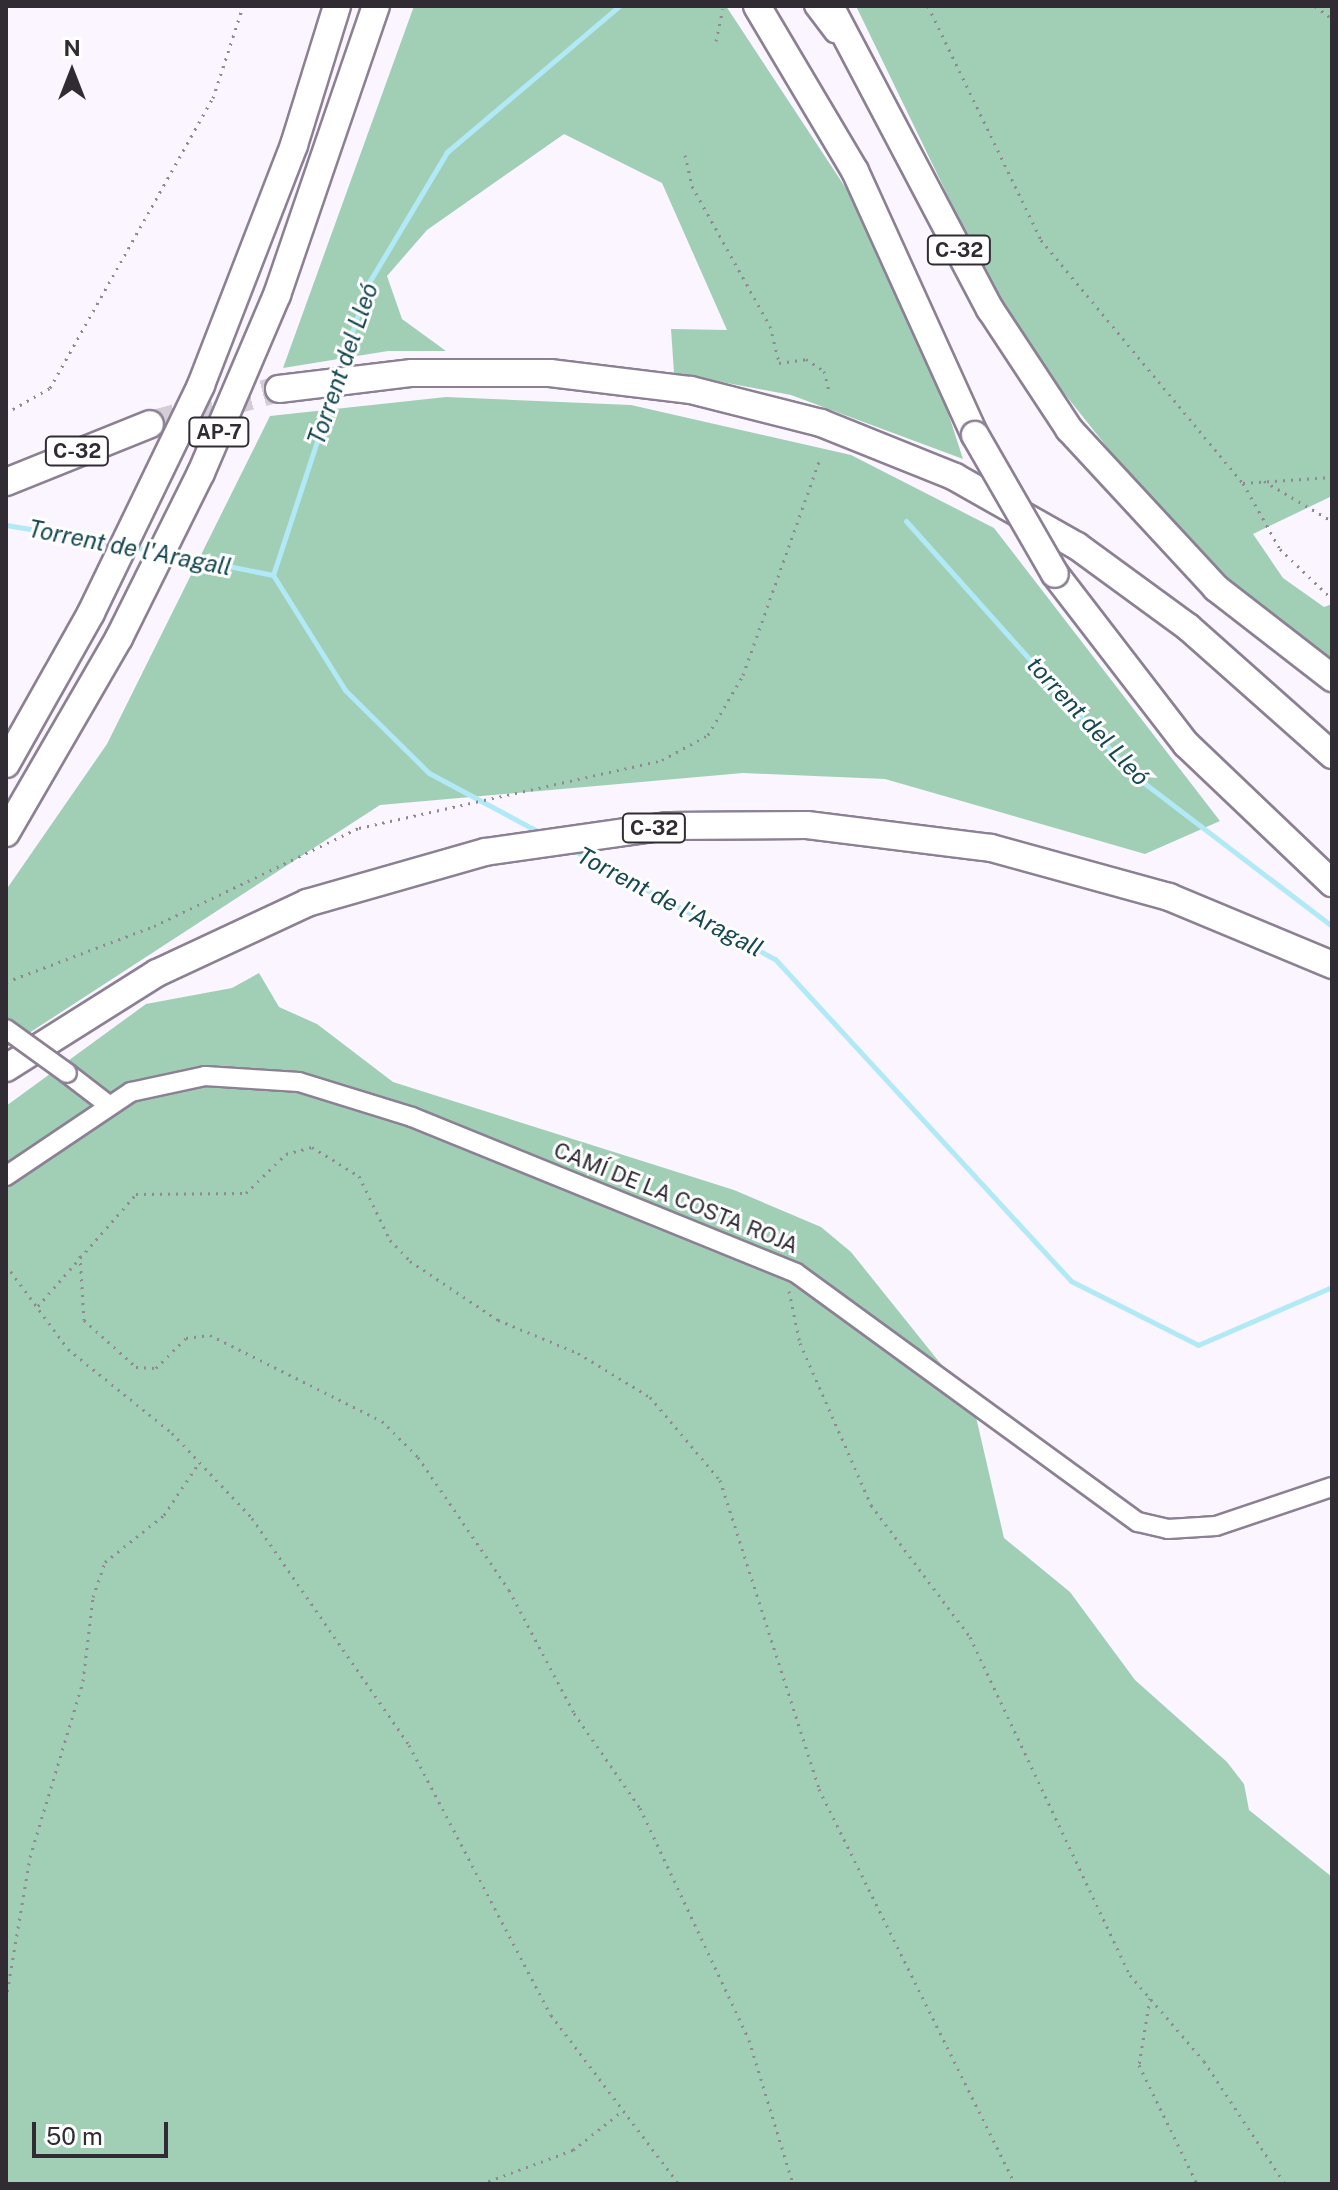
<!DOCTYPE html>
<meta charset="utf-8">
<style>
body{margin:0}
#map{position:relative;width:1338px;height:2190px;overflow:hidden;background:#faf5fe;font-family:"Public Sans",sans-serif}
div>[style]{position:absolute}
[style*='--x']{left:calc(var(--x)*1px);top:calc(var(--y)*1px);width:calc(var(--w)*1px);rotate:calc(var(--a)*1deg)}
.forest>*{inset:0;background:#a1cfb6}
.stream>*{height:5px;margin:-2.5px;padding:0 2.5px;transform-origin:2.5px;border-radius:2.5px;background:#b1e9f7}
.highway-tunnel>*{height:26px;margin-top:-13px;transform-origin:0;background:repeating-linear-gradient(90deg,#d2cdd6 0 26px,transparent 0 39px)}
.path>*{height:3px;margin-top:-1.5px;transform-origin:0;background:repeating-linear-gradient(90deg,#8e8992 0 2px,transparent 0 8px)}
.roads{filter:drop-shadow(2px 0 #8c8194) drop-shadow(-2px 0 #8c8194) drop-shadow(0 2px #8c8194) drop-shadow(0 -2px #8c8194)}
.minor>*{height:18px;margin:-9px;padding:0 9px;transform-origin:9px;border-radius:9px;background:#fff}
.highway>*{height:26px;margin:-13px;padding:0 13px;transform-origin:13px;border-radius:13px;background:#fff}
.bridges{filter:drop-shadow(2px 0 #8c8194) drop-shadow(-2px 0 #8c8194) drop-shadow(0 2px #8c8194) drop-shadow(0 -2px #8c8194)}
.minor-bridge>*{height:18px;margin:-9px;padding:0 9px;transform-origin:9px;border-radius:9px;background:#fff}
.highway-bridge>*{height:26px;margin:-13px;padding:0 13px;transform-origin:13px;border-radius:13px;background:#fff}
span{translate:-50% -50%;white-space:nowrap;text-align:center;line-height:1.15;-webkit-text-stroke:6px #fff;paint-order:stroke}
.shield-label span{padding:2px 6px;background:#fff;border:2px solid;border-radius:6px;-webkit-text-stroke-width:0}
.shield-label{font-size:20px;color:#312c34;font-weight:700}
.street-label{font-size:22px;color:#312c34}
.water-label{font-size:24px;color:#174852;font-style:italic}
.frame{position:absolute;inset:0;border:8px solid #312c34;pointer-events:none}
.north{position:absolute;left:32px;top:32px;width:80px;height:80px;-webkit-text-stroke:6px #fff;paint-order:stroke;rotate:0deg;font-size:22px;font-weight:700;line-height:32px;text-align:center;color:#312c34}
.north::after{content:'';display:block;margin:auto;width:28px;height:36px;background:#312c34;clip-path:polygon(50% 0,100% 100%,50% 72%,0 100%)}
.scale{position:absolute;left:32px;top:2122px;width:136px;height:36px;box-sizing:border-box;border:4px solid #312c34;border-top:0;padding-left:10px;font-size:24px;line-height:28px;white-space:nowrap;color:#312c34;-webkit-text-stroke:6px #fff;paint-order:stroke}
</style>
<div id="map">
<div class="forest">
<div style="clip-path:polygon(414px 6px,726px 6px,853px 199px,942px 394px,963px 459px,791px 395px,674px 373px,671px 329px,727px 330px,662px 183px,564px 134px,427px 230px,387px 276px,402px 319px,446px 351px,388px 351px,283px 368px)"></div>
<div style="clip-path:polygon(856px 6px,1332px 6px,1332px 496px,1253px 534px,1283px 578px,1324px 607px,1332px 604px,1332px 662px,1247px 597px,1138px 486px,1040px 363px,988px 279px)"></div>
<div style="clip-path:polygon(446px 397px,631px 405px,851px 455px,994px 528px,1220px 821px,1145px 854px,885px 779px,743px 773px,380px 805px,6px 1048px,6px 890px,107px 744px,270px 416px)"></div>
<div style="clip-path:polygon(259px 973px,279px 1007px,317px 1024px,393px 1082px,734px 1190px,821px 1227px,851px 1252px,973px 1404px,1004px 1538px,1070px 1592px,1135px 1680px,1227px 1762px,1244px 1784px,1249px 1810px,1332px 1877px,1332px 2184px,6px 2184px,6px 1106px,146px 1004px,232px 988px)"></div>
</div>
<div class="stream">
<div style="--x:338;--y:375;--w:96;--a:-71.8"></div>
<div style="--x:368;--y:284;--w:154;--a:-59.1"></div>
<div style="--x:447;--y:152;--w:226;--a:-40.3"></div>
<div style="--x:906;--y:521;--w:338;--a:48.2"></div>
<div style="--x:1131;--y:773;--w:253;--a:37.3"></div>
<div style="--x:6;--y:525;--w:110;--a:9.4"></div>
<div style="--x:133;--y:547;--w:21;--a:11"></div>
<div style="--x:168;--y:554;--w:107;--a:11.3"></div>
<div style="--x:273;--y:575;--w:136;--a:57.9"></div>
<div style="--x:345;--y:690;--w:118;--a:44.7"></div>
<div style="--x:429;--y:773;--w:129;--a:28.2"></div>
<div style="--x:273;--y:575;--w:193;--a:-71.8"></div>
<div style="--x:573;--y:850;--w:230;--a:28.4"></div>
<div style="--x:775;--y:959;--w:437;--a:47.4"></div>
<div style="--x:1071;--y:1281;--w:142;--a:26.7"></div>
<div style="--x:1198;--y:1345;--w:146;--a:-23.4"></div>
</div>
<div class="highway-tunnel">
<div style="--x:150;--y:424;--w:134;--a:-15.2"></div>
</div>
<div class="path">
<div style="--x:928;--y:6;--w:260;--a:64.2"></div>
<div style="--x:1041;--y:240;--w:316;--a:50.3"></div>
<div style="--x:1243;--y:483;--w:76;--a:60.7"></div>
<div style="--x:1280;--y:549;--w:72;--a:43.9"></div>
<div style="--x:1315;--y:6;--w:21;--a:37"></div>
<div style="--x:716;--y:41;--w:33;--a:-78"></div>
<div style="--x:685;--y:155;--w:32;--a:77"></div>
<div style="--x:692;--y:186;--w:160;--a:60.9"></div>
<div style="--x:770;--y:326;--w:38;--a:76"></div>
<div style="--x:779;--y:363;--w:27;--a:-8"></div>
<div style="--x:806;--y:359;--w:22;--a:34"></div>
<div style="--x:824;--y:371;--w:21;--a:76"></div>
<div style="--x:6;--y:413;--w:51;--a:-29.6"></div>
<div style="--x:50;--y:388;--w:333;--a:-60.7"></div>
<div style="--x:213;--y:98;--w:97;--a:-71.9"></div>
<div style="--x:1264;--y:481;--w:79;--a:30.5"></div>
<div style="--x:1243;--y:483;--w:89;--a:-3.9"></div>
<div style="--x:6;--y:982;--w:158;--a:-20.7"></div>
<div style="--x:154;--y:926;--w:227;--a:-25.6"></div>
<div style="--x:359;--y:828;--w:311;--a:-12.6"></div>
<div style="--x:662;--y:760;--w:52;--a:-28.5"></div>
<div style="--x:708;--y:735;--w:69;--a:-59.7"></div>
<div style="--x:743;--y:675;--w:232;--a:-70.4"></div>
<div style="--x:80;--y:1255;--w:65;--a:86.5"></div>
<div style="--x:84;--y:1320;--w:70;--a:42.1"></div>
<div style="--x:136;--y:1367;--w:20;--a:3"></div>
<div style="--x:156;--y:1368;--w:42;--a:-45"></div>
<div style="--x:186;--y:1338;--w:24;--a:-7"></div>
<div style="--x:210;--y:1335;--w:192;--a:26.6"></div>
<div style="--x:382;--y:1421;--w:51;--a:45"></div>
<div style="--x:418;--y:1457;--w:161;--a:55.6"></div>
<div style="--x:509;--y:1590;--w:139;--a:62.1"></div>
<div style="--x:574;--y:1713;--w:116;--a:55.2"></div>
<div style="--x:640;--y:1808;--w:256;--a:64.8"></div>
<div style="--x:749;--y:2040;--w:151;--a:73"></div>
<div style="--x:6;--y:1265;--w:104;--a:53.6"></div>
<div style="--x:68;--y:1349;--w:134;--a:38.9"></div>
<div style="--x:172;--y:1433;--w:117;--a:46.7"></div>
<div style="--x:252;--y:1518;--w:276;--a:55.3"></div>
<div style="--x:409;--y:1745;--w:305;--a:62.3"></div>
<div style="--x:551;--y:2015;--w:212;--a:52.9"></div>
<div style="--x:789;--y:1291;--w:53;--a:78.1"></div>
<div style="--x:800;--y:1343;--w:177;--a:66.3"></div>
<div style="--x:871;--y:1505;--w:165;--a:53.1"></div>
<div style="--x:970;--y:1637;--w:374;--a:64.7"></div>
<div style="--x:1130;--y:1975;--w:113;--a:49.3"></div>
<div style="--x:1204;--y:2061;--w:147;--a:56.6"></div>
<div style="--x:38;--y:1306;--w:149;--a:-48.8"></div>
<div style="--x:136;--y:1194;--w:110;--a:-0.5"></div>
<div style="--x:246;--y:1193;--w:56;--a:-44.3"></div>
<div style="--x:286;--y:1154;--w:27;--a:-15"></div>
<div style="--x:312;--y:1147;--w:55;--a:31.7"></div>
<div style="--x:359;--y:1176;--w:71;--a:64.2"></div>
<div style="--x:390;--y:1240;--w:29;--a:46"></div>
<div style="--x:410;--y:1261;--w:106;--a:33.8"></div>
<div style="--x:498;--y:1320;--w:87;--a:22.4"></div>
<div style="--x:578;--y:1353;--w:84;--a:31.4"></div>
<div style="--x:650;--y:1397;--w:109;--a:49.9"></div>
<div style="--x:720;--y:1480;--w:324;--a:72.2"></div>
<div style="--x:819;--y:1789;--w:441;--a:63.6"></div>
<div style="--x:1150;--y:1998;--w:68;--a:99.3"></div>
<div style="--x:1139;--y:2065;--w:132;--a:64"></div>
<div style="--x:6;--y:1999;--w:144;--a:-80.4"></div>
<div style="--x:30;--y:1857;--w:184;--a:-73.2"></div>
<div style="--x:83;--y:1681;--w:85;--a:-83.2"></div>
<div style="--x:93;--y:1597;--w:37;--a:-71"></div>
<div style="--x:105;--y:1562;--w:75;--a:-38.5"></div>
<div style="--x:164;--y:1515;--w:63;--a:-56.1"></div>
<div style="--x:481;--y:2184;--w:98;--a:-20.3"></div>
<div style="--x:573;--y:2150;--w:61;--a:-38.4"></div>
</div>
<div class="roads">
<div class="minor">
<div style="--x:814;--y:6;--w:34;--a:53"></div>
<div style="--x:67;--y:1073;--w:49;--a:37.6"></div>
<div style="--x:6;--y:1176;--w:151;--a:-33.9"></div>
<div style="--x:131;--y:1092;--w:76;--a:-12.2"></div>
<div style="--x:205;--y:1076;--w:94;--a:3.7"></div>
<div style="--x:299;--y:1082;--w:118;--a:17.2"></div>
<div style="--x:412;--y:1117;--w:414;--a:22.1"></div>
<div style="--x:796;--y:1273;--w:423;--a:36.1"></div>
<div style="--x:1138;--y:1522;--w:31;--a:13"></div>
<div style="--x:1168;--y:1529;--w:48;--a:-3.6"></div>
<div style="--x:1216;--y:1526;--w:122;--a:-18.6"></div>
</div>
<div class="highway">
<div style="--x:757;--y:6;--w:192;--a:59.3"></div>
<div style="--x:855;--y:171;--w:290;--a:65.6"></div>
<div style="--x:830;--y:6;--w:343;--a:62.2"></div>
<div style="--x:990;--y:309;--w:144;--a:56.6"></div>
<div style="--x:1069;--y:429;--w:217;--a:47.2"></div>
<div style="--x:1216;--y:588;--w:147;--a:37.8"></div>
<div style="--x:279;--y:389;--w:134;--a:-6.9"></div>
<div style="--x:412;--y:373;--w:138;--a:0"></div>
<div style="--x:550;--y:373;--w:142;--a:6.9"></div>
<div style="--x:691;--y:390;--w:134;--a:14.2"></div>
<div style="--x:821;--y:423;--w:144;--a:21.9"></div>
<div style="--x:955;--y:477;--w:140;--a:29.5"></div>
<div style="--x:1077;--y:546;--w:137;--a:36.1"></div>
<div style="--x:1188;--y:627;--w:193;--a:41.6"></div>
<div style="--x:6;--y:482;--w:155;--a:-21.9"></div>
<div style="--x:1055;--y:574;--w:215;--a:52.4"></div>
<div style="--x:1186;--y:744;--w:202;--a:43.6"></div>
<div style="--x:6;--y:764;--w:173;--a:-60.6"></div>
<div style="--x:91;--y:613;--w:253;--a:-64.2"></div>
<div style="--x:201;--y:385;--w:257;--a:-68.8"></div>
<div style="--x:294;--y:145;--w:145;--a:-72.8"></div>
<div style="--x:6;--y:833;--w:225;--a:-59.9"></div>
<div style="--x:119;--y:638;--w:184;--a:-63.6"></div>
<div style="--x:201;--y:473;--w:194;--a:-66.9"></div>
<div style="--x:277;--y:295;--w:305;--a:-71.1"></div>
<div style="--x:6;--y:1068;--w:178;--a:-32.2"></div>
<div style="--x:157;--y:973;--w:166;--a:-25"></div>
<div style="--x:307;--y:903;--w:185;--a:-16"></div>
<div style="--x:485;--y:852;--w:185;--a:-8.1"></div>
<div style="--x:668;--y:826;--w:139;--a:-0.4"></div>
<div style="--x:807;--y:825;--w:185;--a:7.1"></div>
<div style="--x:991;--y:848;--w:185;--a:15.4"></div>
<div style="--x:1169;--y:897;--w:177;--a:22.6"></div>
</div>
</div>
<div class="bridges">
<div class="minor-bridge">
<div style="--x:6;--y:1029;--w:75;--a:35.8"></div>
</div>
<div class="highway-bridge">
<div style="--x:975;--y:435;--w:160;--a:60.1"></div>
</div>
</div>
<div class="shield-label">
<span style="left:959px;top:250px">C-32</span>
<span style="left:219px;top:432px">AP-7</span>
<span style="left:77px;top:451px">C-32</span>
<span style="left:654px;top:828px">C-32</span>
</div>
<div class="street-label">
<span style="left:676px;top:1198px;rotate:22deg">CAMÍ DE LA COSTA ROJA</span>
</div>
<div class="water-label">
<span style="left:343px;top:364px;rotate:-71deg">Torrent del Lleó</span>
<span style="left:130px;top:548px;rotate:11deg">Torrent de l'Aragall</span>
<span style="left:1088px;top:721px;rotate:47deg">torrent del Lleó</span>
<span style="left:670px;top:902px;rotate:28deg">Torrent de l'Aragall</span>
</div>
<div class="frame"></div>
<div class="north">N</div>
<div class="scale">50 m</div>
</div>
